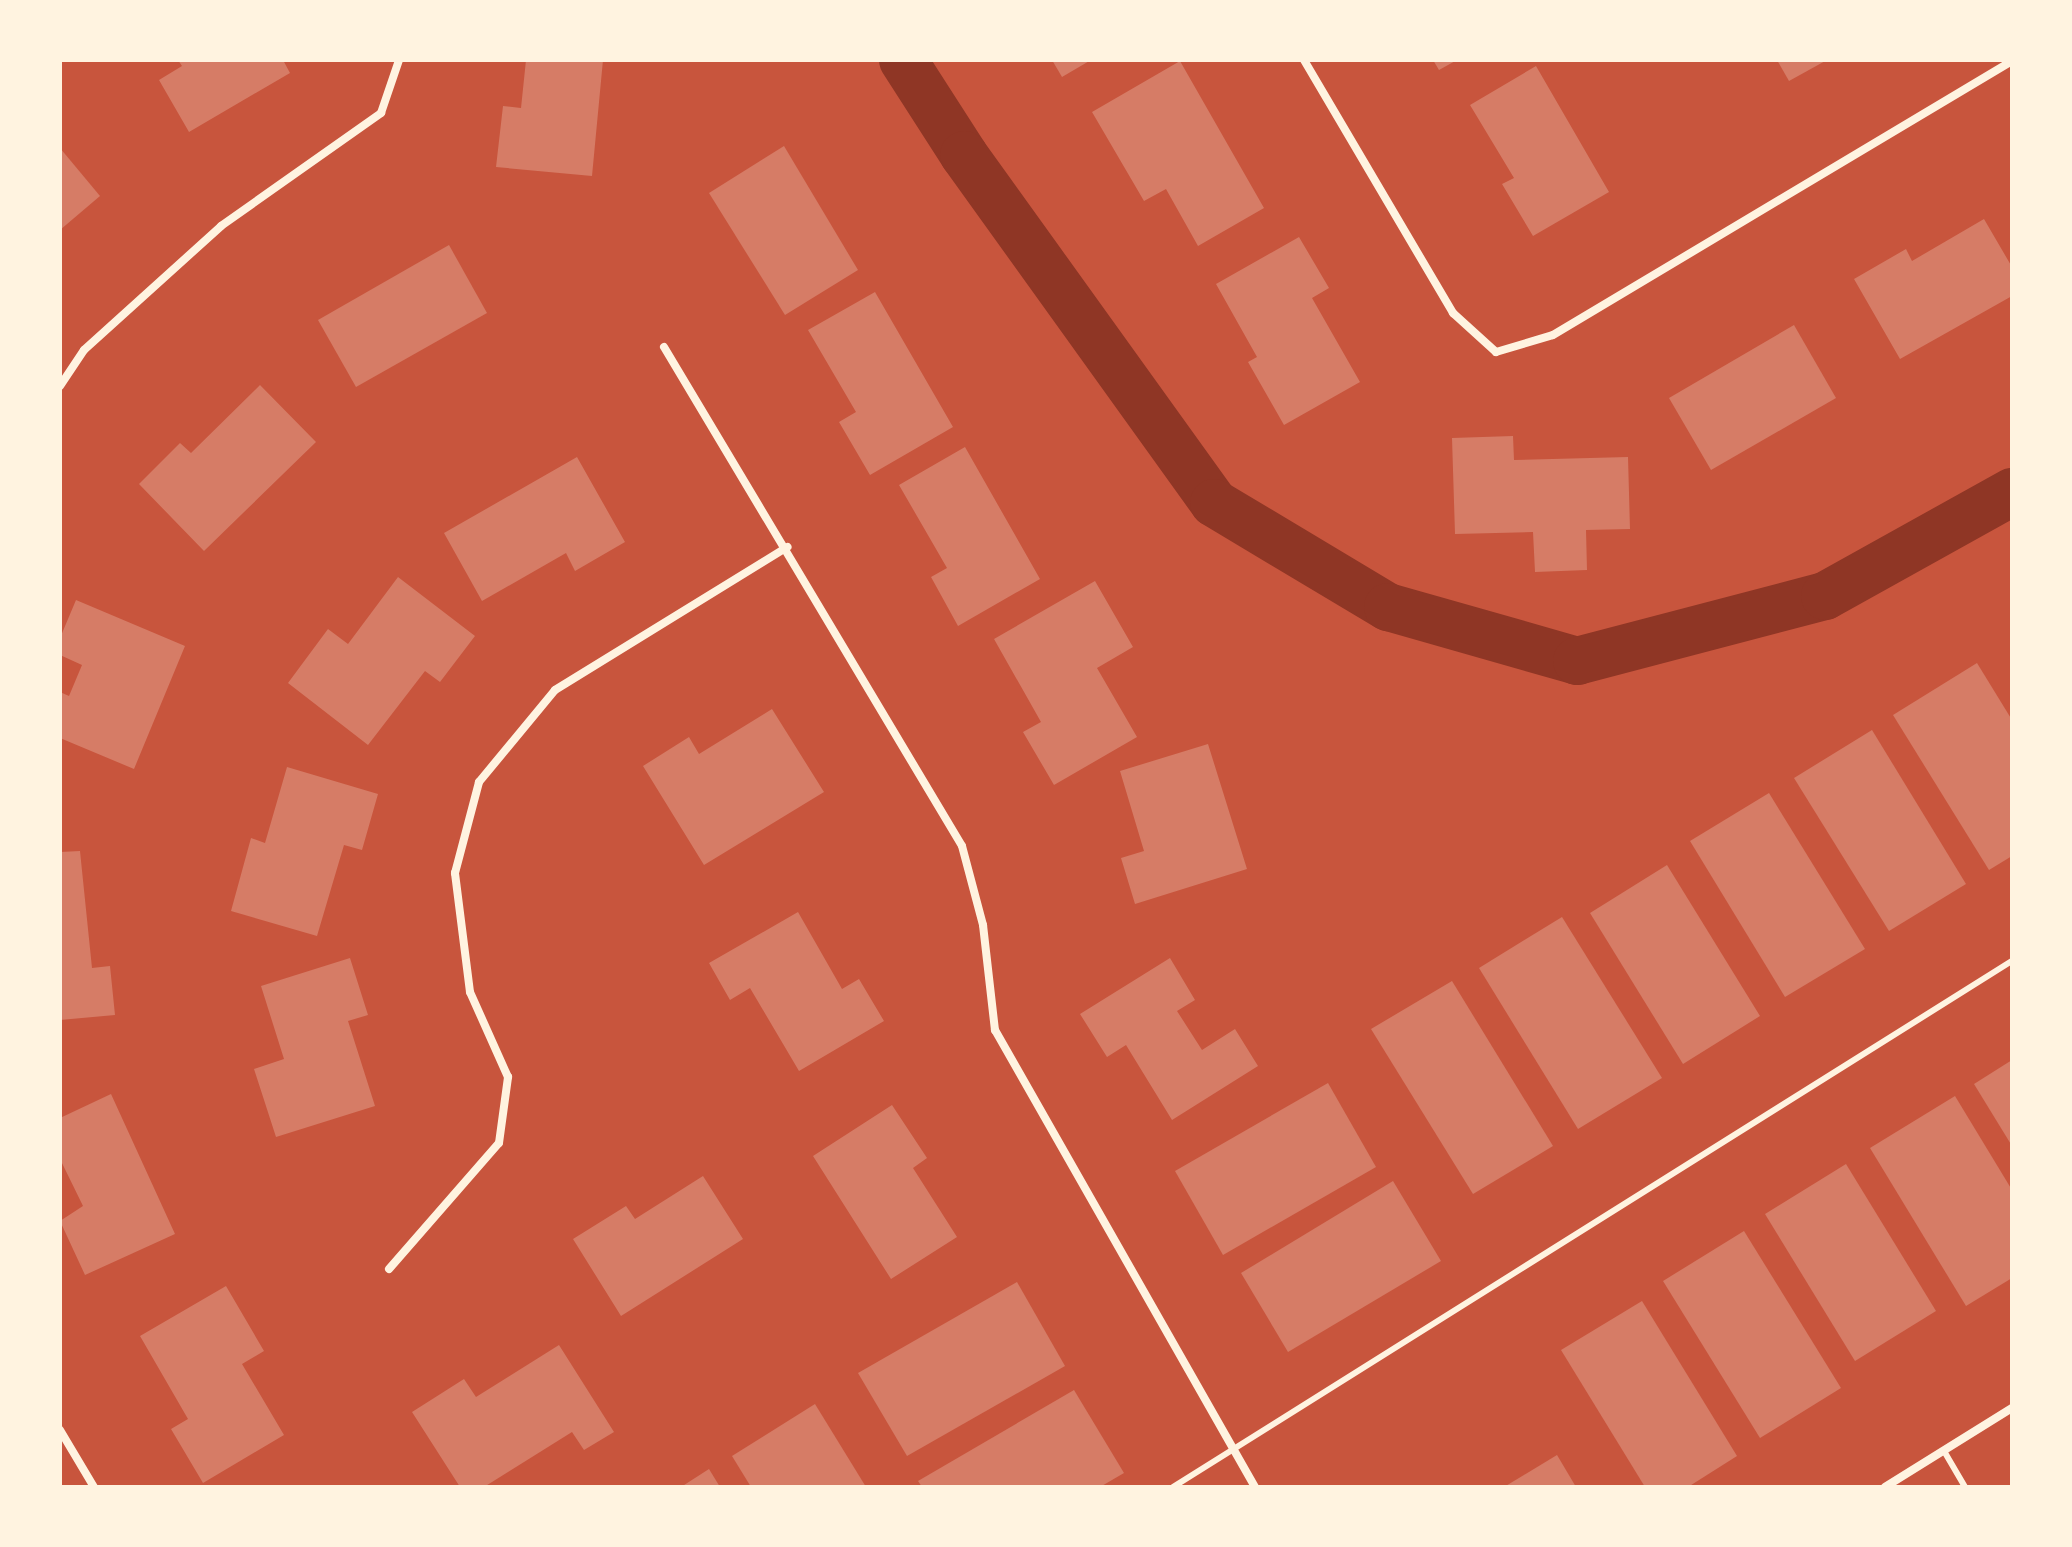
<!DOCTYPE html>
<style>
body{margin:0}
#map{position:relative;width:2072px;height:1547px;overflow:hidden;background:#c8553d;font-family:Georgia,serif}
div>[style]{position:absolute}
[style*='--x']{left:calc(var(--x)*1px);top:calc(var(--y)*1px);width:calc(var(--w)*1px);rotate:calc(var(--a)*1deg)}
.canal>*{height:48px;margin:-24px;padding:0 24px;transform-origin:24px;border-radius:24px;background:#8f3625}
.building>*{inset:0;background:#d67c66}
.service>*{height:6px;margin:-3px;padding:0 3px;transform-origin:3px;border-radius:3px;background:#fff3e0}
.minor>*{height:8px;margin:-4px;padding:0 4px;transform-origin:4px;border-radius:4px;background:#fff3e0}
span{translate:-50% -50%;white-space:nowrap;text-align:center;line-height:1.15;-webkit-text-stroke:6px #fff3e0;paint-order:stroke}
.frame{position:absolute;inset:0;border:62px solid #fff3e0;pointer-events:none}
</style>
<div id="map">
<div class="canal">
<div style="--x:903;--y:60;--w:113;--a:57.3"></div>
<div style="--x:964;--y:155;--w:428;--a:54.3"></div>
<div style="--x:1214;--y:503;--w:203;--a:30.9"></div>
<div style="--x:1388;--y:607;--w:197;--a:15.9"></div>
<div style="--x:1577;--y:661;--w:256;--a:-14.7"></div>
<div style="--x:1825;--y:596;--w:214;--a:-29.1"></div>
</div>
<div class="building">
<div style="clip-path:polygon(178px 60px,283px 60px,290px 73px,189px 132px,159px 80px,182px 66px)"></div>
<div style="clip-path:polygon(526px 60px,603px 60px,592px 176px,496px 167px,503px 106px,521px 108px)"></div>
<div style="clip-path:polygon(1052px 60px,1091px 60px,1062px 77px)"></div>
<div style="clip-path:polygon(1433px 60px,1457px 60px,1439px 70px)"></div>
<div style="clip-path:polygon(1777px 60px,1827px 60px,1789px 81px)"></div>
<div style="clip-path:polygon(1180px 61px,1264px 208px,1198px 246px,1166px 189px,1144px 201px,1092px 112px)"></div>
<div style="clip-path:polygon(1536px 66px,1609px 192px,1533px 236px,1502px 184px,1514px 178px,1470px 105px)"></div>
<div style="clip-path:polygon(784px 146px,858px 270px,785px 315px,709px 193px)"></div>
<div style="clip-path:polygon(60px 148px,100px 196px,60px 230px)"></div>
<div style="clip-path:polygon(1984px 219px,2012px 267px,2012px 296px,1900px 359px,1854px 279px,1906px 249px,1912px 261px)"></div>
<div style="clip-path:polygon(1299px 237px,1329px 288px,1312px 298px,1360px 382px,1284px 425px,1248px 362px,1257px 357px,1216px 284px)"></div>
<div style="clip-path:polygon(449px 245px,487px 313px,356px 387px,318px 320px)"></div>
<div style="clip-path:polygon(875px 292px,953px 427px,870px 475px,839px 422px,856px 412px,808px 330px)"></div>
<div style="clip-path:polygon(1794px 325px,1836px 398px,1711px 470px,1669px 398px)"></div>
<div style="clip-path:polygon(260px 385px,316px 442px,204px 551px,139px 484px,180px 443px,191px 453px)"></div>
<div style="clip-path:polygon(1513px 436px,1514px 460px,1628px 457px,1630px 529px,1586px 530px,1587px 570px,1535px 572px,1533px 532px,1455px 534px,1452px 438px)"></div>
<div style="clip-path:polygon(965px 447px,1040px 579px,958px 626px,931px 577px,947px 568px,899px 485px)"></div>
<div style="clip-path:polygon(577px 457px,625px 542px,575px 571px,566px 553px,482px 601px,444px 533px)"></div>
<div style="clip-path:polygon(398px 577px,475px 636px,440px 682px,425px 671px,368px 745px,288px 683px,328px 629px,348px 644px)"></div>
<div style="clip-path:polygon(1095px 581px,1133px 647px,1097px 668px,1137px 737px,1054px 785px,1023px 732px,1041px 722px,994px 639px)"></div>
<div style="clip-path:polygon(76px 600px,185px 646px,134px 769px,60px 738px,60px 692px,69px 696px,82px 665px,60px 655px,60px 638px)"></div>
<div style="clip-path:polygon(1977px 663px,2012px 720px,2012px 856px,1989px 870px,1893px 715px)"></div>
<div style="clip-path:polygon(772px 709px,824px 792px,704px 865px,643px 766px,689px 737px,699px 754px)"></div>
<div style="clip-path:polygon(1872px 730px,1966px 884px,1889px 931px,1794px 778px)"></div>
<div style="clip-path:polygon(1208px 744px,1247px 869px,1135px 904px,1121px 858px,1144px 851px,1120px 771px)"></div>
<div style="clip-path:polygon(287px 767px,378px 794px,362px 850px,344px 845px,317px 936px,231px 911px,251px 838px,265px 843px)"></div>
<div style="clip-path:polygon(1769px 793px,1865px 949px,1785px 997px,1690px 841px)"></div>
<div style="clip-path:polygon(80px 851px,92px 968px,110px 966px,115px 1015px,60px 1020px,60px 852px)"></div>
<div style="clip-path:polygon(1667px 865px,1760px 1016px,1683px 1064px,1590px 913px)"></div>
<div style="clip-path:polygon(798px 912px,842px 989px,859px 979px,884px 1021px,799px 1071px,750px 988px,730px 1000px,709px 963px)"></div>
<div style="clip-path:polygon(1562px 917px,1662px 1078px,1578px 1129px,1479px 968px)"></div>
<div style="clip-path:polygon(350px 958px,368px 1015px,348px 1021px,375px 1106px,276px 1137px,254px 1069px,284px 1059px,261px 986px)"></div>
<div style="clip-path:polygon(1170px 958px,1195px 1000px,1177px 1011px,1202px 1050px,1235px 1029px,1258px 1066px,1172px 1120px,1126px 1045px,1107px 1057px,1080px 1014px)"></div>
<div style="clip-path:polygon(1452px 981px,1553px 1146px,1473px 1194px,1371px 1029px)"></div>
<div style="clip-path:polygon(2012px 1060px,2012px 1146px,1974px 1084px)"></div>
<div style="clip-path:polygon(1328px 1083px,1376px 1167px,1223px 1255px,1175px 1171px)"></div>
<div style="clip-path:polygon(111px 1094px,175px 1234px,85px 1275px,60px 1221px,83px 1206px,60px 1159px,60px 1118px)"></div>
<div style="clip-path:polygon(1955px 1096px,2012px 1190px,2012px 1278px,1966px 1306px,1870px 1148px)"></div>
<div style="clip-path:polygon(892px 1105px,927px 1158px,913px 1168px,957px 1237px,891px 1279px,813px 1156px)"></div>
<div style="clip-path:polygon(1846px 1164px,1936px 1311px,1855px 1361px,1765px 1214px)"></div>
<div style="clip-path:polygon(703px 1176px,743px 1239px,621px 1316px,573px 1239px,626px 1206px,635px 1219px)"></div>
<div style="clip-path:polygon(1393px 1181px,1441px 1261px,1288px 1352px,1241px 1273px)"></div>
<div style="clip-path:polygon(1744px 1231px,1841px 1388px,1760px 1438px,1663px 1281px)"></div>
<div style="clip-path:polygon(1017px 1282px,1065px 1366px,907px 1456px,858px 1373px)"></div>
<div style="clip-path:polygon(226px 1286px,264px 1351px,242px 1364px,284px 1435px,203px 1483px,171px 1429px,188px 1419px,140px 1336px)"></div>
<div style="clip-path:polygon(1642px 1301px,1737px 1456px,1688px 1487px,1645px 1487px,1561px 1350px)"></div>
<div style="clip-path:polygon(559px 1345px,614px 1432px,584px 1450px,572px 1432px,484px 1487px,460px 1487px,412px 1412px,464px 1379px,476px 1397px)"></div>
<div style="clip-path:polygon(1074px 1390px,1124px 1473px,1100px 1487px,922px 1487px,918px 1481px)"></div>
<div style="clip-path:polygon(815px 1404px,866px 1487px,751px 1487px,732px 1456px)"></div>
<div style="clip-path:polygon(1557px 1455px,1576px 1487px,1504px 1487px)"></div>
<div style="clip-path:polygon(709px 1469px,720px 1487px,681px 1487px)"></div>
</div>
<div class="service">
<div style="--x:1944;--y:1451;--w:42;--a:59.7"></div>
<div style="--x:1173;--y:1487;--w:990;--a:-32.09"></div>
</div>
<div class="minor">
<div style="--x:1304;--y:60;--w:294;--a:59.5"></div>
<div style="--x:1453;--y:313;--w:58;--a:42.2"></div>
<div style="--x:1496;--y:352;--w:59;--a:-16.6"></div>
<div style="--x:1553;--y:335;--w:535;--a:-30.84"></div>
<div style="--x:664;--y:347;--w:581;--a:59.15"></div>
<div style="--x:962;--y:846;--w:82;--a:75.1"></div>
<div style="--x:983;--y:925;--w:106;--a:83.5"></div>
<div style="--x:995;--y:1030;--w:526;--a:60.36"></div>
<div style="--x:60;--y:386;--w:43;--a:-56.3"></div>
<div style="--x:84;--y:350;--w:185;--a:-42.1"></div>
<div style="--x:221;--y:226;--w:196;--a:-35.2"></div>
<div style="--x:381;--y:113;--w:56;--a:-71.2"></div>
<div style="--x:389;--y:1269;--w:167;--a:-48.9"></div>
<div style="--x:499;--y:1143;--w:67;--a:-82.2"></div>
<div style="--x:508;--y:1077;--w:93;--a:-114.1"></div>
<div style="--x:470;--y:992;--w:120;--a:-97.2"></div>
<div style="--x:455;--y:873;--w:94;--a:-75.2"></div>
<div style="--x:479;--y:782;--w:119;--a:-50.4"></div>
<div style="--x:555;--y:690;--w:273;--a:-31.6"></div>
<div style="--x:60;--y:1430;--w:66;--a:59.2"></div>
<div style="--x:1885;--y:1487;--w:150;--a:-31.9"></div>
</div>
<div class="frame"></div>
</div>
